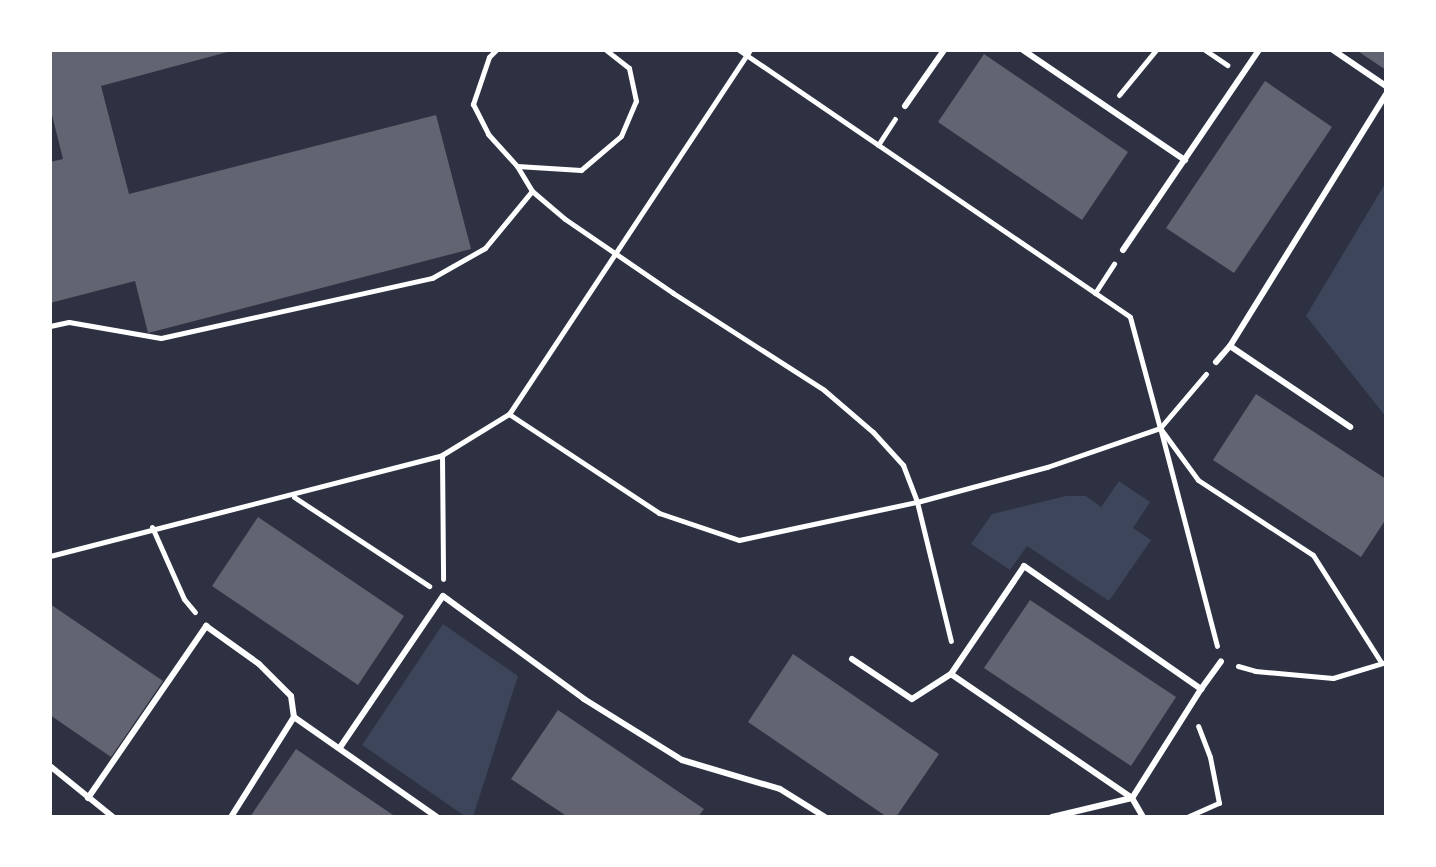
<!DOCTYPE html>
<style>
body{margin:0}
#map{position:relative;width:1436px;height:867px;overflow:hidden;background:#2d3142;font-family:Arial,sans-serif}
div>[style]{position:absolute}
[style*='--x']{left:calc(var(--x)*1px);top:calc(var(--y)*1px);width:calc(var(--w)*1px);rotate:calc(var(--a)*1deg)}
.green>*{inset:0;background:#3c4559}
.building>*{inset:0;background:#626471}
.path>*{height:5px;margin:-2.5px;padding:0 2.5px;transform-origin:2.5px;border-radius:2.5px;background:#fff}
.service>*{height:6px;margin:-3px;padding:0 3px;transform-origin:3px;border-radius:3px;background:#fff}
span{translate:-50% -50%;white-space:nowrap;text-align:center;line-height:1.15;-webkit-text-stroke:8px #fff;paint-order:stroke}
.frame{position:absolute;inset:0;border:52px solid #fff;pointer-events:none}
</style>
<div id="map">
<div class="green">
<div style="clip-path:polygon(1386px 182px,1386px 417px,1306px 316px)"></div>
<div style="clip-path:polygon(1119px 481px,1150px 502px,1133px 528px,1151px 540px,1109px 601px,1027px 546px,1010px 570px,971px 544px,992px 514px,1066px 496px,1086px 496px,1101px 507px)"></div>
<div style="clip-path:polygon(443px 624px,518px 676px,473px 817px,466px 817px,362px 745px)"></div>
</div>
<div class="building">
<div style="clip-path:polygon(50px 50px,235px 50px,101px 86px,129px 194px,436px 115px,471px 249px,148px 333px,135px 281px,50px 303px,50px 162px,63px 159px,50px 107px)"></div>
<div style="clip-path:polygon(1356px 50px,1386px 50px,1386px 70px)"></div>
<div style="clip-path:polygon(984px 54px,1128px 152px,1082px 220px,938px 122px)"></div>
<div style="clip-path:polygon(1265px 81px,1332px 127px,1234px 273px,1166px 228px)"></div>
<div style="clip-path:polygon(1256px 394px,1386px 479px,1386px 519px,1361px 557px,1213px 460px)"></div>
<div style="clip-path:polygon(258px 517px,404px 616px,358px 685px,212px 586px)"></div>
<div style="clip-path:polygon(1030px 600px,1176px 697px,1131px 766px,984px 668px)"></div>
<div style="clip-path:polygon(50px 604px,163px 681px,111px 757px,50px 715px)"></div>
<div style="clip-path:polygon(793px 654px,939px 754px,896px 817px,887px 817px,748px 722px)"></div>
<div style="clip-path:polygon(558px 710px,704px 809px,698px 817px,568px 817px,511px 779px)"></div>
<div style="clip-path:polygon(296px 749px,340px 779px,396px 817px,250px 817px)"></div>
</div>
<div class="path">
<div style="--x:496;--y:50;--w:10;--a:135"></div>
<div style="--x:489;--y:57;--w:50;--a:108.8"></div>
<div style="--x:473;--y:104;--w:34;--a:63"></div>
<div style="--x:488;--y:134;--w:43;--a:47.8"></div>
<div style="--x:517;--y:166;--w:29;--a:59"></div>
<div style="--x:532;--y:191;--w:43;--a:40.3"></div>
<div style="--x:565;--y:219;--w:131;--a:34.4"></div>
<div style="--x:673;--y:293;--w:179;--a:32.7"></div>
<div style="--x:824;--y:390;--w:65;--a:40.6"></div>
<div style="--x:873;--y:432;--w:45;--a:47.7"></div>
<div style="--x:903;--y:465;--w:40;--a:69"></div>
<div style="--x:917;--y:502;--w:143;--a:76.3"></div>
<div style="--x:739;--y:50;--w:473;--a:34.3"></div>
<div style="--x:1130;--y:317;--w:115;--a:74.9"></div>
<div style="--x:1160;--y:428;--w:64;--a:53.8"></div>
<div style="--x:1198;--y:480;--w:137;--a:33.1"></div>
<div style="--x:1313;--y:555;--w:127;--a:57.6"></div>
<div style="--x:1205;--y:50;--w:27;--a:34"></div>
<div style="--x:1119;--y:95;--w:58;--a:-50.6"></div>
<div style="--x:878;--y:145;--w:31;--a:-57"></div>
<div style="--x:517;--y:166;--w:64;--a:3.6"></div>
<div style="--x:581;--y:170;--w:52;--a:-40.4"></div>
<div style="--x:621;--y:136;--w:38;--a:-67"></div>
<div style="--x:636;--y:101;--w:34;--a:-102"></div>
<div style="--x:629;--y:68;--w:29;--a:-142"></div>
<div style="--x:1095;--y:293;--w:35;--a:-57"></div>
<div style="--x:50;--y:326;--w:19;--a:-12"></div>
<div style="--x:69;--y:322;--w:93;--a:9.9"></div>
<div style="--x:161;--y:338;--w:278;--a:-12.5"></div>
<div style="--x:432;--y:278;--w:61;--a:-29.5"></div>
<div style="--x:485;--y:248;--w:74;--a:-50.5"></div>
<div style="--x:509;--y:414;--w:180;--a:33.4"></div>
<div style="--x:659;--y:513;--w:84;--a:18.6"></div>
<div style="--x:739;--y:540;--w:182;--a:-12.1"></div>
<div style="--x:917;--y:502;--w:135;--a:-15.1"></div>
<div style="--x:1047;--y:467;--w:120;--a:-19"></div>
<div style="--x:1160;--y:428;--w:71;--a:-49.6"></div>
<div style="--x:1161;--y:431;--w:222;--a:75.4"></div>
<div style="--x:442;--y:455;--w:124;--a:89.5"></div>
<div style="--x:294;--y:497;--w:162;--a:33.4"></div>
<div style="--x:152;--y:527;--w:79;--a:66"></div>
<div style="--x:184;--y:599;--w:17;--a:50"></div>
<div style="--x:50;--y:556;--w:405;--a:-14.4"></div>
<div style="--x:442;--y:455;--w:79;--a:-31.5"></div>
<div style="--x:509;--y:414;--w:437;--a:-56.5"></div>
<div style="--x:1238;--y:666;--w:18;--a:16"></div>
<div style="--x:1255;--y:671;--w:78;--a:5.1"></div>
<div style="--x:1333;--y:678;--w:55;--a:-16.8"></div>
<div style="--x:1187;--y:817;--w:35;--a:-24"></div>
<div style="--x:1219;--y:803;--w:47;--a:-101.1"></div>
<div style="--x:1210;--y:757;--w:33;--a:-111"></div>
</div>
<div class="service">
<div style="--x:1023;--y:50;--w:196;--a:34.2"></div>
<div style="--x:1333;--y:50;--w:64;--a:34.2"></div>
<div style="--x:905;--y:106;--w:68;--a:-55.1"></div>
<div style="--x:1123;--y:250;--w:242;--a:-55.8"></div>
<div style="--x:1230;--y:346;--w:145;--a:34"></div>
<div style="--x:1216;--y:362;--w:21;--a:-49"></div>
<div style="--x:1230;--y:346;--w:296;--a:-58.2"></div>
<div style="--x:852;--y:659;--w:72;--a:33.7"></div>
<div style="--x:912;--y:699;--w:46;--a:-32.7"></div>
<div style="--x:1201;--y:689;--w:129;--a:122.3"></div>
<div style="--x:1132;--y:798;--w:219;--a:-145.6"></div>
<div style="--x:951;--y:674;--w:130;--a:-55.9"></div>
<div style="--x:1024;--y:566;--w:216;--a:34.8"></div>
<div style="--x:1201;--y:689;--w:34;--a:-54"></div>
<div style="--x:341;--y:746;--w:181;--a:-55.8"></div>
<div style="--x:443;--y:596;--w:175;--a:36.1"></div>
<div style="--x:584;--y:699;--w:115;--a:31.9"></div>
<div style="--x:682;--y:760;--w:102;--a:16.5"></div>
<div style="--x:780;--y:789;--w:53;--a:31.9"></div>
<div style="--x:50;--y:766;--w:81;--a:39"></div>
<div style="--x:88;--y:798;--w:209;--a:-55.5"></div>
<div style="--x:206;--y:626;--w:65;--a:35.6"></div>
<div style="--x:259;--y:664;--w:45;--a:45"></div>
<div style="--x:291;--y:696;--w:21;--a:82"></div>
<div style="--x:231;--y:817;--w:118;--a:-57.8"></div>
<div style="--x:294;--y:717;--w:174;--a:35"></div>
<div style="--x:1052;--y:817;--w:82;--a:-13.4"></div>
<div style="--x:1132;--y:798;--w:22;--a:60"></div>
</div>
<div class="frame"></div>
</div>
